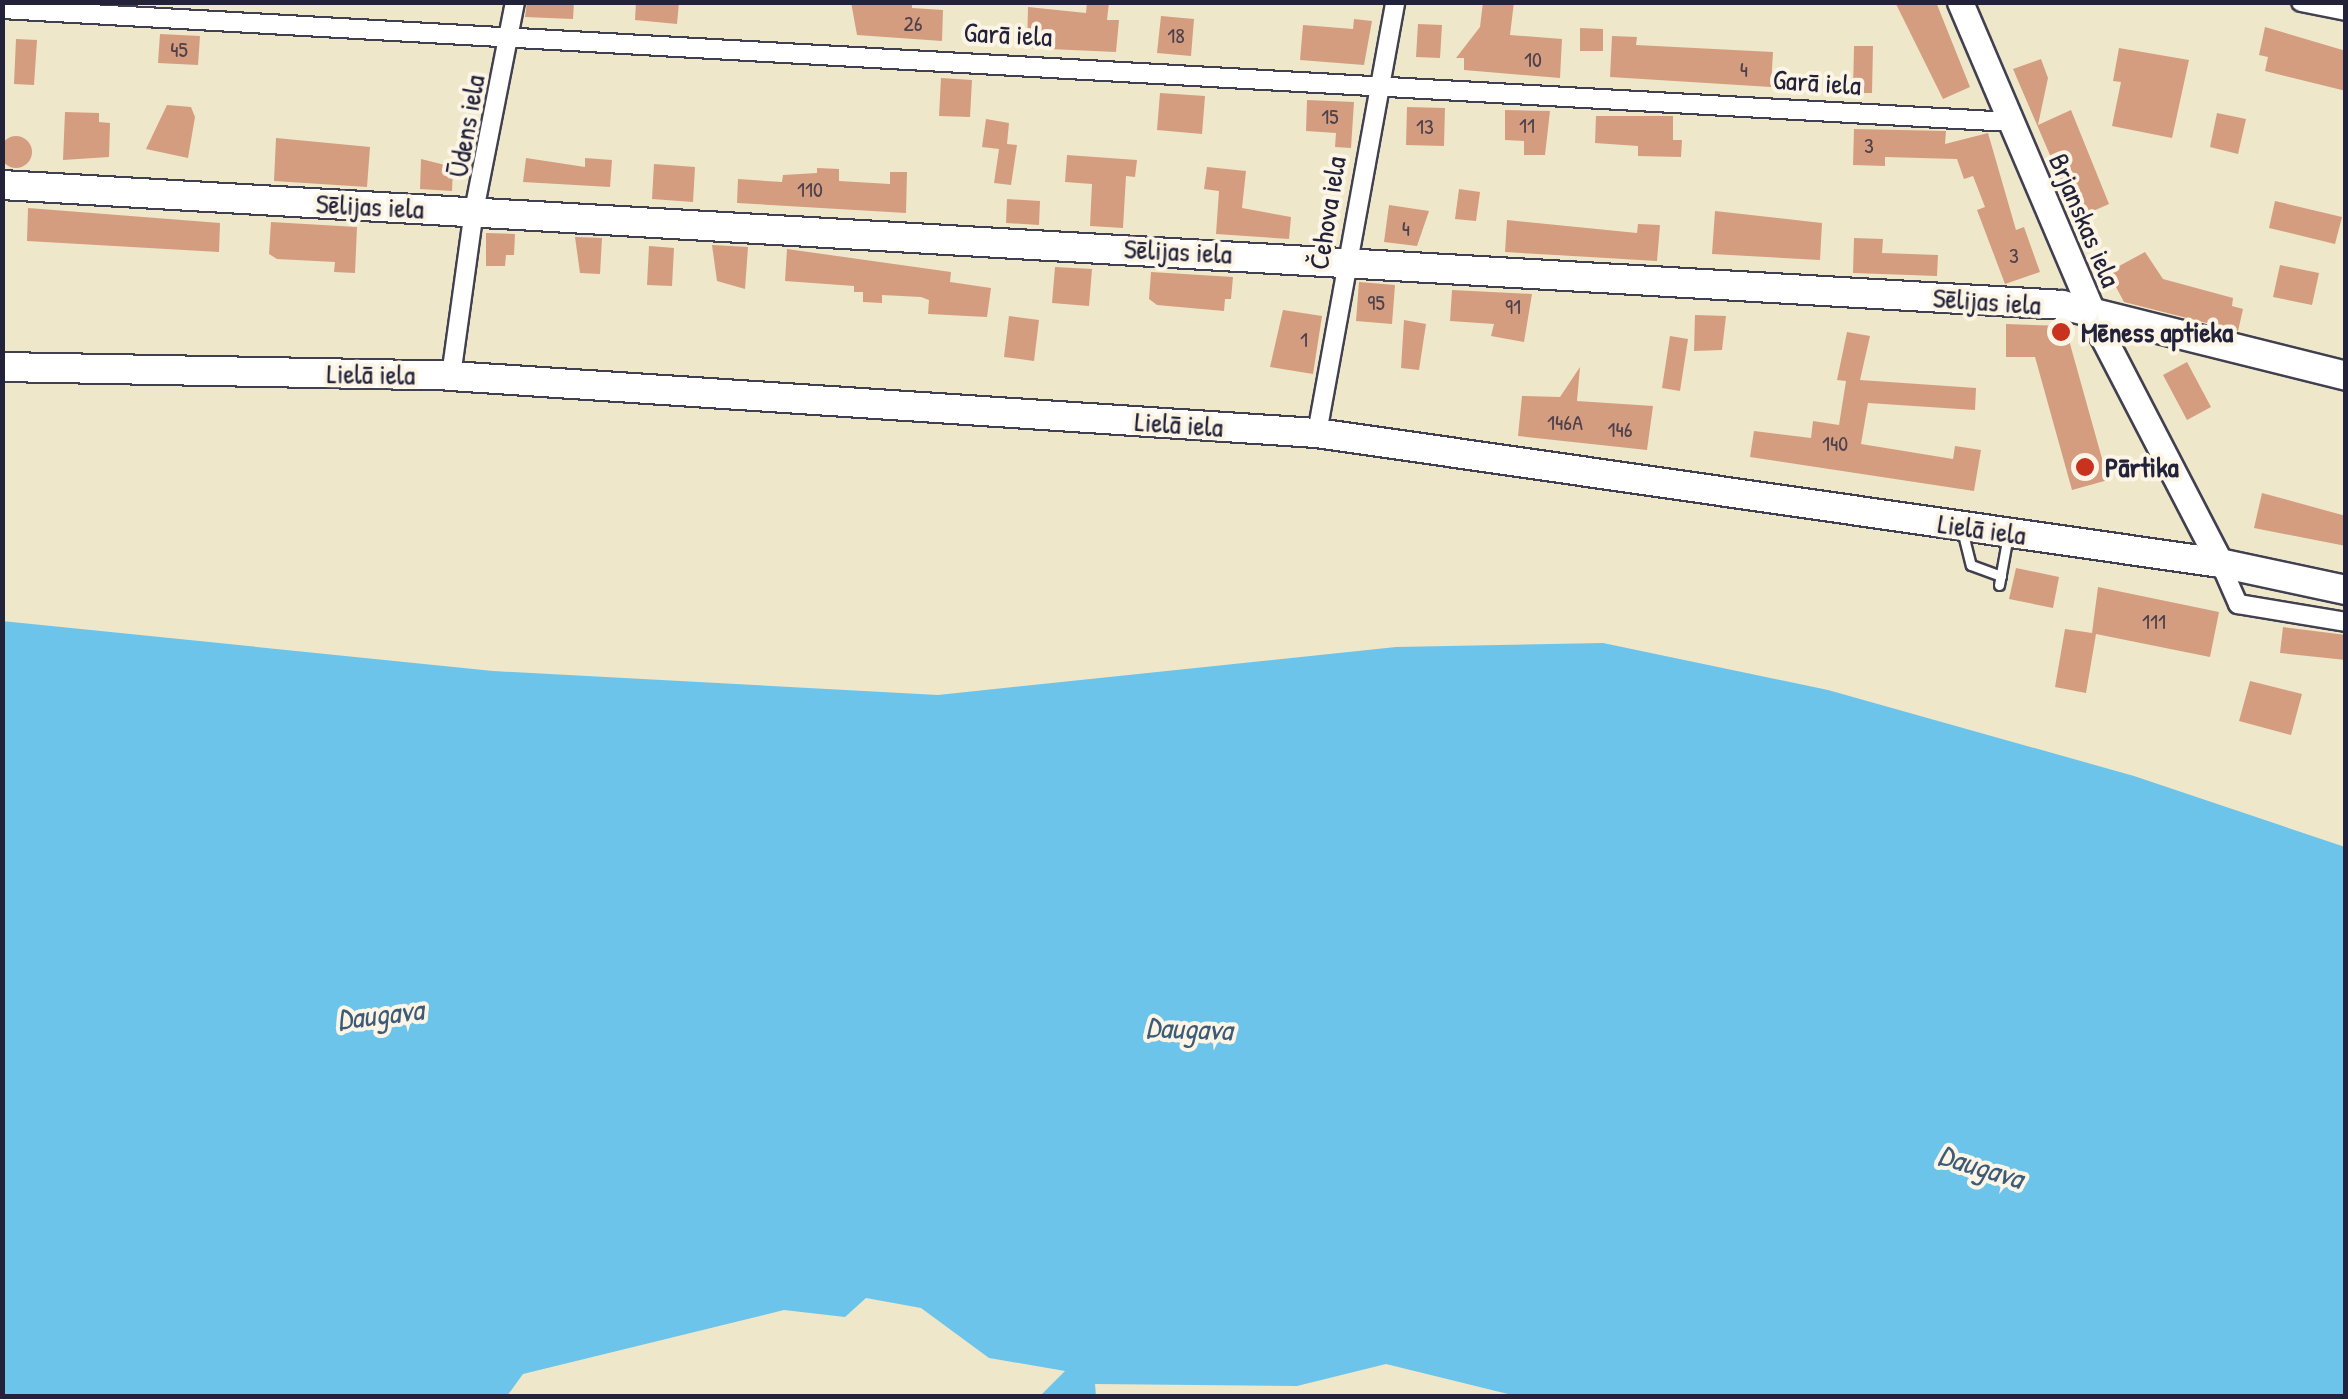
<!DOCTYPE html>
<meta charset="utf-8">
<style>
body{margin:0}
#map{position:relative;width:2348px;height:1399px;overflow:hidden;background:#efe7c9;font-family:"Patrick Hand",sans-serif}
div>[style]{position:absolute}
[style*='--x']{left:calc(var(--x)*1px);top:calc(var(--y)*1px);width:calc(var(--w)*1px);rotate:calc(var(--a)*1deg)}
.water>*{inset:0;background:#6dc4ea}
.building>*{inset:0;background:#d49d80}
.round{border-radius:50%}
.roads{filter:drop-shadow(2px 0 #414050) drop-shadow(-2px 0 #414050) drop-shadow(0 2px #414050) drop-shadow(0 -2px #414050)}
.lane>*{height:9px;margin:-4.5px;padding:0 4.5px;transform-origin:4.5px;border-radius:4.5px;background:#fff}
.street>*{height:18px;margin:-9px;padding:0 9px;transform-origin:9px;border-radius:9px;background:#fff}
.secondary>*{height:25px;margin:-12.5px;padding:0 12.5px;transform-origin:12.5px;border-radius:12.5px;background:#fff}
.primary>*{height:28px;margin:-14px;padding:0 14px;transform-origin:14px;border-radius:14px;background:#fff}
.dots>*{width:28px;height:28px;translate:-50% -50%;box-sizing:border-box;border:5px solid #fcf5e5;border-radius:50%}
span{translate:-50% -50%;white-space:nowrap;text-align:center;line-height:1.15;-webkit-text-stroke:8px #fcf5e5;paint-order:stroke}
.number-label{font-size:22px;color:#4e414c}
.number-label span{-webkit-text-stroke-width:0}
.street-label{font-size:28px;color:#22223b}
.poi-label{font-size:28px;color:#22223b;font-weight:700}
.left{translate:0 -50%;text-align:left}
.water-label{font-size:30px;color:#3c5b78;font-style:italic}
.frame{position:absolute;inset:0;border:5px solid #22223b;pointer-events:none}
</style>
<div id="map">
<div class="water">
<div style="clip-path:polygon(2px 621px,493px 671px,938px 695px,1396px 647px,1603px 643px,1828px 690px,2134px 776px,2345px 847px,2345px 1396px,1508px 1394px,1386px 1364px,1297px 1386px,1095px 1384px,1096px 1396px,1040px 1396px,1065px 1371px,989px 1358px,921px 1308px,866px 1298px,845px 1317px,784px 1310px,523px 1374px,507px 1396px,3px 1396px)"></div>
</div>
<div class="building">
<div style="clip-path:polygon(527px 2px,574px 2px,573px 19px,525px 17px)"></div>
<div style="clip-path:polygon(636px 2px,679px 2px,677px 24px,635px 20px)"></div>
<div style="clip-path:polygon(851px 2px,912px 2px,912px 8px,943px 10px,942px 41px,857px 35px)"></div>
<div style="clip-path:polygon(1087px 2px,1109px 2px,1107px 20px,1119px 20px,1116px 52px,1027px 48px,1028px 7px,1086px 13px)"></div>
<div style="clip-path:polygon(1483px 2px,1514px 2px,1510px 35px,1562px 39px,1560px 78px,1464px 70px,1464px 58px,1456px 58px,1480px 27px)"></div>
<div style="clip-path:polygon(1895px 2px,1936px 2px,1970px 87px,1943px 99px)"></div>
<div style="clip-path:polygon(1161px 16px,1194px 19px,1191px 56px,1157px 53px)"></div>
<div style="clip-path:polygon(1354px 19px,1372px 21px,1364px 65px,1300px 60px,1303px 25px,1353px 29px)"></div>
<div style="clip-path:polygon(1418px 24px,1442px 25px,1440px 58px,1416px 57px)"></div>
<div style="clip-path:polygon(2265px 27px,2346px 51px,2346px 91px,2265px 71px,2268px 57px,2259px 55px)"></div>
<div style="clip-path:polygon(1580px 28px,1603px 29px,1603px 51px,1580px 51px)"></div>
<div style="clip-path:polygon(160px 34px,200px 36px,198px 65px,158px 63px)"></div>
<div style="clip-path:polygon(1612px 36px,1637px 37px,1636px 45px,1773px 52px,1771px 87px,1610px 77px)"></div>
<div style="clip-path:polygon(16px 39px,37px 40px,34px 85px,14px 84px)"></div>
<div style="clip-path:polygon(1854px 46px,1873px 46px,1872px 93px,1853px 93px)"></div>
<div style="clip-path:polygon(2119px 48px,2189px 60px,2172px 138px,2112px 126px,2121px 82px,2113px 81px)"></div>
<div style="clip-path:polygon(2041px 59px,2048px 78px,2038px 125px,2071px 110px,2109px 204px,2077px 218px,2013px 69px)"></div>
<div style="clip-path:polygon(941px 78px,972px 80px,970px 117px,939px 116px)"></div>
<div style="clip-path:polygon(1160px 93px,1205px 96px,1202px 134px,1157px 130px)"></div>
<div style="clip-path:polygon(1307px 100px,1354px 102px,1351px 148px,1335px 147px,1336px 133px,1306px 131px)"></div>
<div style="clip-path:polygon(167px 105px,191px 107px,195px 117px,188px 158px,146px 149px)"></div>
<div style="clip-path:polygon(1407px 107px,1445px 108px,1444px 146px,1406px 145px)"></div>
<div style="clip-path:polygon(1505px 110px,1550px 111px,1545px 155px,1524px 155px,1524px 141px,1505px 140px)"></div>
<div style="clip-path:polygon(65px 112px,99px 113px,99px 122px,110px 123px,109px 157px,63px 160px)"></div>
<div style="clip-path:polygon(2217px 113px,2246px 119px,2238px 154px,2210px 147px)"></div>
<div style="clip-path:polygon(1596px 116px,1673px 116px,1673px 140px,1682px 140px,1681px 157px,1638px 156px,1638px 146px,1595px 143px)"></div>
<div style="clip-path:polygon(986px 119px,1009px 123px,1007px 144px,1017px 145px,1011px 185px,994px 183px,999px 149px,982px 147px)"></div>
<div style="clip-path:polygon(1854px 129px,1946px 131px,1945px 144px,1988px 133px,2016px 230px,2024px 227px,2040px 272px,2005px 284px,1977px 210px,1985px 207px,1973px 176px,1964px 179px,1957px 159px,1885px 157px,1885px 166px,1853px 165px)"></div>
<div class="round" style="left:0;top:136px;width:32px;height:32px"></div>
<div style="clip-path:polygon(276px 138px,370px 147px,367px 187px,274px 181px)"></div>
<div style="clip-path:polygon(1067px 155px,1137px 160px,1135px 177px,1126px 176px,1123px 228px,1090px 226px,1092px 184px,1065px 182px)"></div>
<div style="clip-path:polygon(526px 158px,585px 167px,585px 158px,612px 160px,610px 187px,523px 182px)"></div>
<div style="clip-path:polygon(421px 159px,453px 167px,452px 191px,420px 189px)"></div>
<div style="clip-path:polygon(654px 164px,695px 167px,693px 202px,652px 199px)"></div>
<div style="clip-path:polygon(1207px 167px,1246px 171px,1242px 208px,1291px 217px,1289px 239px,1216px 234px,1219px 191px,1204px 189px)"></div>
<div style="clip-path:polygon(817px 168px,839px 169px,839px 181px,890px 184px,890px 172px,907px 172px,906px 213px,737px 203px,738px 179px,782px 182px,783px 175px,817px 173px)"></div>
<div style="clip-path:polygon(1459px 189px,1480px 192px,1476px 221px,1455px 219px)"></div>
<div style="clip-path:polygon(1007px 199px,1040px 201px,1039px 225px,1006px 223px)"></div>
<div style="clip-path:polygon(2275px 201px,2342px 217px,2335px 244px,2269px 228px)"></div>
<div style="clip-path:polygon(1389px 205px,1429px 211px,1417px 246px,1384px 242px)"></div>
<div style="clip-path:polygon(28px 208px,220px 223px,219px 252px,27px 241px)"></div>
<div style="clip-path:polygon(1715px 211px,1822px 223px,1820px 260px,1712px 254px)"></div>
<div style="clip-path:polygon(1507px 220px,1637px 233px,1638px 224px,1660px 225px,1657px 261px,1505px 252px)"></div>
<div style="clip-path:polygon(271px 222px,357px 227px,355px 273px,334px 272px,335px 262px,277px 259px,269px 254px)"></div>
<div style="clip-path:polygon(486px 233px,515px 234px,514px 255px,506px 255px,505px 266px,486px 266px)"></div>
<div style="clip-path:polygon(575px 237px,602px 238px,600px 274px,580px 273px)"></div>
<div style="clip-path:polygon(1854px 238px,1883px 239px,1882px 253px,1938px 255px,1937px 276px,1853px 273px)"></div>
<div style="clip-path:polygon(712px 245px,748px 247px,745px 289px,717px 281px)"></div>
<div style="clip-path:polygon(649px 246px,674px 248px,672px 286px,647px 285px)"></div>
<div style="clip-path:polygon(787px 249px,951px 272px,950px 282px,991px 288px,987px 317px,928px 314px,929px 300px,921px 297px,882px 295px,882px 303px,863px 302px,863px 292px,854px 292px,854px 286px,785px 281px)"></div>
<div style="clip-path:polygon(2145px 252px,2163px 279px,2233px 298px,2232px 306px,2243px 309px,2238px 331px,2124px 302px,2108px 272px)"></div>
<div style="clip-path:polygon(2280px 265px,2319px 273px,2312px 305px,2273px 297px)"></div>
<div style="clip-path:polygon(1055px 267px,1092px 269px,1089px 306px,1052px 303px)"></div>
<div style="clip-path:polygon(1151px 272px,1233px 277px,1231px 299px,1225px 299px,1224px 311px,1157px 305px,1149px 299px)"></div>
<div style="clip-path:polygon(1359px 282px,1395px 285px,1392px 324px,1356px 321px)"></div>
<div style="clip-path:polygon(1452px 290px,1532px 294px,1524px 342px,1491px 336px,1494px 324px,1450px 321px)"></div>
<div style="clip-path:polygon(1283px 310px,1322px 316px,1313px 374px,1270px 367px)"></div>
<div style="clip-path:polygon(1695px 315px,1726px 316px,1722px 350px,1694px 351px)"></div>
<div style="clip-path:polygon(1009px 316px,1039px 320px,1034px 361px,1004px 357px)"></div>
<div style="clip-path:polygon(1404px 320px,1426px 324px,1419px 370px,1401px 368px)"></div>
<div style="clip-path:polygon(2006px 324px,2065px 326px,2108px 480px,2072px 490px,2035px 357px,2006px 357px)"></div>
<div style="clip-path:polygon(1847px 332px,1870px 336px,1860px 380px,1976px 388px,1975px 410px,1868px 403px,1861px 444px,1953px 459px,1955px 446px,1981px 450px,1974px 491px,1750px 457px,1754px 431px,1811px 438px,1813px 421px,1839px 425px,1846px 381px,1837px 380px)"></div>
<div style="clip-path:polygon(1670px 336px,1688px 339px,1680px 391px,1662px 388px)"></div>
<div style="clip-path:polygon(2187px 362px,2211px 407px,2187px 420px,2163px 375px)"></div>
<div style="clip-path:polygon(1580px 367px,1577px 401px,1653px 406px,1647px 450px,1518px 436px,1522px 396px,1560px 397px)"></div>
<div style="clip-path:polygon(2262px 493px,2346px 516px,2346px 546px,2254px 528px)"></div>
<div style="clip-path:polygon(2016px 568px,2059px 577px,2053px 608px,2009px 599px)"></div>
<div style="clip-path:polygon(2098px 587px,2219px 612px,2210px 657px,2096px 634px,2086px 693px,2055px 687px,2065px 629px,2092px 633px)"></div>
<div style="clip-path:polygon(2283px 627px,2346px 635px,2346px 660px,2280px 653px)"></div>
<div style="clip-path:polygon(2250px 681px,2302px 694px,2291px 735px,2239px 721px)"></div>
</div>
<div class="roads">
<div class="lane">
<div style="--x:1962;--y:530;--w:36;--a:76"></div>
<div style="--x:1971;--y:565;--w:32;--a:20"></div>
<div style="--x:1999;--y:585;--w:51;--a:-79.8"></div>
</div>
<div class="street">
<div style="--x:2301;--y:2;--w:46;--a:11.3"></div>
<div style="--x:2;--y:9;--w:2011;--a:3.22"></div>
<div style="--x:451;--y:376;--w:167;--a:-82.1"></div>
<div style="--x:474;--y:211;--w:213;--a:-78.9"></div>
<div style="--x:1317;--y:433;--w:438;--a:-79.7"></div>
<div style="--x:2220;--y:563;--w:45;--a:66.3"></div>
<div style="--x:2238;--y:604;--w:109;--a:9.5"></div>
</div>
<div class="secondary">
<div style="--x:1960;--y:2;--w:362;--a:66.9"></div>
<div style="--x:2102;--y:335;--w:257;--a:62.6"></div>
</div>
<div class="primary">
<div style="--x:2;--y:185;--w:2063;--a:3.33"></div>
<div style="--x:2062;--y:305;--w:293;--a:14"></div>
<div style="--x:2;--y:367;--w:449;--a:1.1"></div>
<div style="--x:451;--y:376;--w:868;--a:3.77"></div>
<div style="--x:1317;--y:433;--w:912;--a:8.19"></div>
<div style="--x:2220;--y:563;--w:129;--a:12.1"></div>
</div>
</div>
<div class="dots">
<div style="left:2061px;top:332px;background:#c8321e"></div>
<div style="left:2085px;top:467px;background:#c8321e"></div>
</div>
<div class="number-label">
<span style="left:913px;top:24px">26</span>
<span style="left:1176px;top:36px">18</span>
<span style="left:179px;top:50px">45</span>
<span style="left:1533px;top:60px">10</span>
<span style="left:1744px;top:70px">4</span>
<span style="left:1330px;top:117px">15</span>
<span style="left:1527px;top:126px">11</span>
<span style="left:1425px;top:127px">13</span>
<span style="left:1869px;top:146px">3</span>
<span style="left:810px;top:190px">110</span>
<span style="left:1406px;top:229px">4</span>
<span style="left:2014px;top:256px">3</span>
<span style="left:1376px;top:303px">95</span>
<span style="left:1513px;top:307px">91</span>
<span style="left:1304px;top:340px">1</span>
<span style="left:1565px;top:423px">146A</span>
<span style="left:1620px;top:430px">146</span>
<span style="left:1835px;top:444px">140</span>
<span style="left:2154px;top:622px">111</span>
</div>
<div class="street-label">
<span style="left:1008px;top:34px;rotate:3deg">Garā iela</span>
<span style="left:1817px;top:82px;rotate:4deg">Garā iela</span>
<span style="left:466px;top:126px;rotate:-80deg">Ūdens iela</span>
<span style="left:370px;top:206px;rotate:3deg">Sēlijas iela</span>
<span style="left:1327px;top:213px;rotate:-81deg">Čehova iela</span>
<span style="left:2085px;top:220px;rotate:67deg">Brjanskas iela</span>
<span style="left:1178px;top:251px;rotate:3deg">Sēlijas iela</span>
<span style="left:1987px;top:301px;rotate:4deg">Sēlijas iela</span>
<span style="left:371px;top:374px;rotate:1deg">Lielā iela</span>
<span style="left:1179px;top:424px;rotate:4deg">Lielā iela</span>
<span style="left:1982px;top:529px;rotate:8deg">Lielā iela</span>
</div>
<div class="poi-label">
<span class="left" style="left:2081px;top:332px">Mēness aptieka</span>
<span class="left" style="left:2105px;top:467px">Pārtika</span>
</div>
<div class="water-label">
<span style="left:380px;top:1014px;rotate:-7deg">Daugava</span>
<span style="left:1189px;top:1028px;rotate:2deg">Daugava</span>
<span style="left:1981px;top:1166px;rotate:17deg">Daugava</span>
</div>
<div class="frame"></div>
</div>
